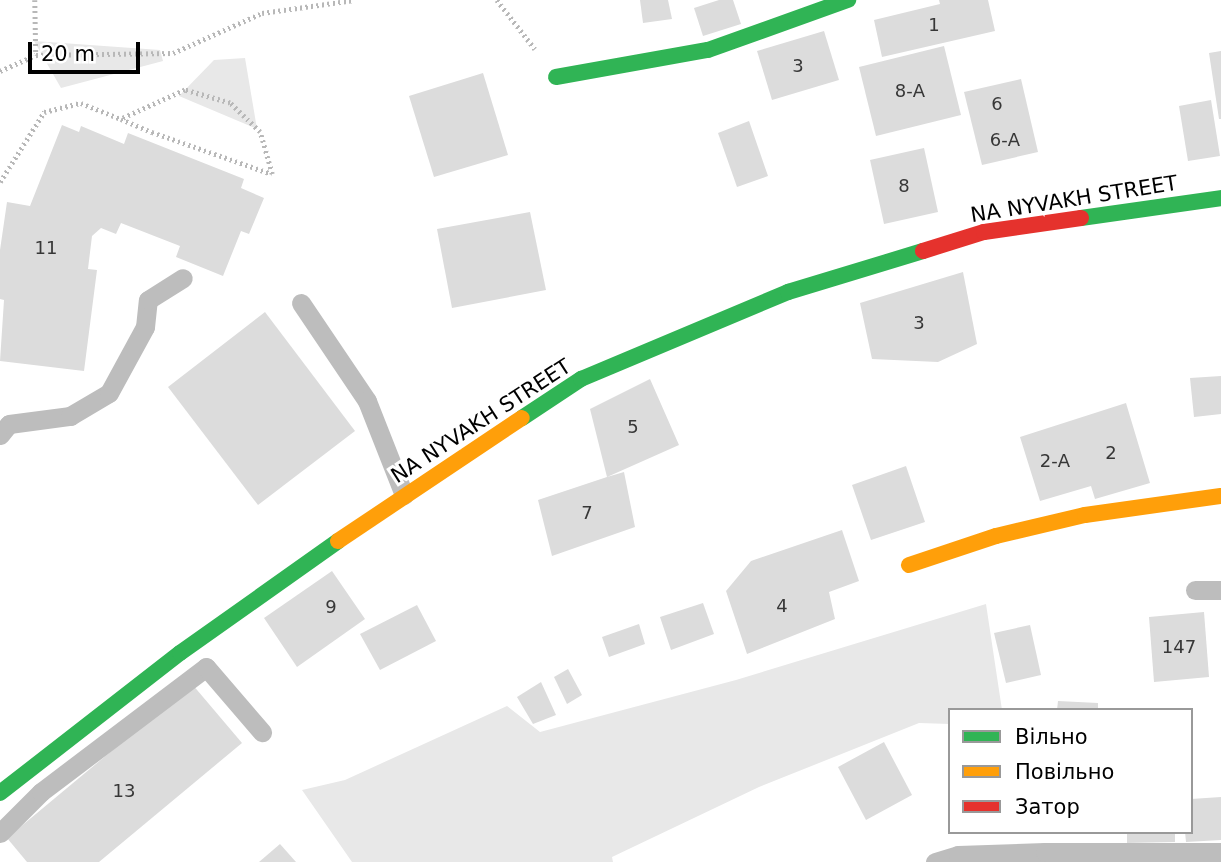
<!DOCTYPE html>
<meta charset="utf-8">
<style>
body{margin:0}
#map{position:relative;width:1221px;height:862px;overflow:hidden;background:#fff;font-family:"DejaVu Sans",sans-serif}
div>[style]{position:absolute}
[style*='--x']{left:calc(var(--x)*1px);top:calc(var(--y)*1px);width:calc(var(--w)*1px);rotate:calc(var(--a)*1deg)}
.green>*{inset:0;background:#e8e8e8}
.building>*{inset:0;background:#dcdcdc}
.path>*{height:4.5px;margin-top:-2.25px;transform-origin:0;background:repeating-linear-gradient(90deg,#b8b8b8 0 2px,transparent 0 5.5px)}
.lane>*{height:19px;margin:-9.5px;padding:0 9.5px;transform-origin:9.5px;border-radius:9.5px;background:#bdbdbd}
.fast>*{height:16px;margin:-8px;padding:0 8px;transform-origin:8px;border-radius:8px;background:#30b455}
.slow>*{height:16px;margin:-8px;padding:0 8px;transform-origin:8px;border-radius:8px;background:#ff9f0a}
.jam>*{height:16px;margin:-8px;padding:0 8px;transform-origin:8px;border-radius:8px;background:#e5322d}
span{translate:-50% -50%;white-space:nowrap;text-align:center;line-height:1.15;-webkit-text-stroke:6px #fff;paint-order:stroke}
.number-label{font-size:18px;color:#373737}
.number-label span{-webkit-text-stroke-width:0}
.street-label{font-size:21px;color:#000}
.legend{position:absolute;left:948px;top:708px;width:245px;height:126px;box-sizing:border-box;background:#fff;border:2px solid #999;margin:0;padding:9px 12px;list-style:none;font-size:21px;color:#000}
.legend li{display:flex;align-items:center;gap:14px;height:35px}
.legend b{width:35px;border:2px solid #999}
.scale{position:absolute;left:28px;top:42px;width:112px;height:32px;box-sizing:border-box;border:4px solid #000;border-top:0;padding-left:9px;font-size:21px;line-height:24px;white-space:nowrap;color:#000;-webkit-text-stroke:5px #fff;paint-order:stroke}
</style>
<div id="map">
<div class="green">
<div style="clip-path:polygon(34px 41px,160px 50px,163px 61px,61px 88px)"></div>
<div style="clip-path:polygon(245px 58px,257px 129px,179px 96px,214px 60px)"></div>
<div style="clip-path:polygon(986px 604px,1002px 710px,950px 710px,950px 724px,919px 723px,759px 787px,612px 857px,613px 862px,352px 862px,302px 790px,345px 780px,507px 706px,540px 732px,736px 680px)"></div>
</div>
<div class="building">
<div style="clip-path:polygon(640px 0,668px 0,672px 19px,643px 23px)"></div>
<div style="clip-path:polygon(719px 0,733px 0,741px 24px,703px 36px,694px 8px)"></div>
<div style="clip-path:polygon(939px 0,988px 0,995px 31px,882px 57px,874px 20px,940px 4px)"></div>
<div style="clip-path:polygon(824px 31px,839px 80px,772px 100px,757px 51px)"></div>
<div style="clip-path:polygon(944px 46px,961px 115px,876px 136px,859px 67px)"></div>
<div style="clip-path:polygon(1221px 51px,1221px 119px,1219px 119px,1209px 53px)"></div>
<div style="clip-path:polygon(483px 73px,508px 155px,434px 177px,409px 96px)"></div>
<div style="clip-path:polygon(1021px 79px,1038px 152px,982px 165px,964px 92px)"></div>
<div style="clip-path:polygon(1211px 100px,1220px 156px,1188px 161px,1179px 106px)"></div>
<div style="clip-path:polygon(749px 121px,768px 176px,737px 187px,718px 133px)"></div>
<div style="clip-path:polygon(62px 125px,79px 132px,81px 126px,124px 144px,128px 133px,244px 179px,241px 188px,264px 198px,249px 234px,241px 231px,223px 276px,176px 257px,180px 246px,121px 223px,116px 234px,101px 228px,92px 236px,88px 269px,97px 270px,84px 371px,0 361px,4px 300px,0 299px,0 250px,7px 202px,30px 206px)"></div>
<div style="clip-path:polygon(924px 148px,938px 212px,884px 224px,870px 160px)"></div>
<div style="clip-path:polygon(530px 212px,546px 290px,452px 308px,437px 229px)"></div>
<div style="clip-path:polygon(963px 272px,977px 344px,938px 362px,872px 359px,860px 303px)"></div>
<div style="clip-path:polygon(265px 312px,355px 431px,258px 505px,168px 387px)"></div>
<div style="clip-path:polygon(1221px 376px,1221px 414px,1194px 417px,1190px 378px)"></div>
<div style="clip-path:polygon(650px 379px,679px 445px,607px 477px,624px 472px,635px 527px,552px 556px,538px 500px,607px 477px,590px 409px)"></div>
<div style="clip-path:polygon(1126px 403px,1150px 483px,1095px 499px,1091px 486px,1040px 501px,1020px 437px)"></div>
<div style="clip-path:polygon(906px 466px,925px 522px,871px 540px,852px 485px)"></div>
<div style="clip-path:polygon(842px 530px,859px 581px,829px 592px,835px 619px,747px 654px,726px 591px,751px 561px)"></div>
<div style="clip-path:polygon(332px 571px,365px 619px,297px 667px,264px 618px)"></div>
<div style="clip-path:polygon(703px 603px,714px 634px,671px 650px,660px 617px)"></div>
<div style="clip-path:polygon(417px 605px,436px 641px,380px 670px,360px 634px)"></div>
<div style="clip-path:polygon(1204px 612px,1209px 677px,1154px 682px,1149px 617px)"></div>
<div style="clip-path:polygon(639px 624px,645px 644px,609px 657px,602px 637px)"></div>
<div style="clip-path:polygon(1030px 625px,1041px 675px,1006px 683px,994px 633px)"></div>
<div style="clip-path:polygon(568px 669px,582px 695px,567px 704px,554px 677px)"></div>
<div style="clip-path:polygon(541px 682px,556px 715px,533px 724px,517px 697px)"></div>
<div style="clip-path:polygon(192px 684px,242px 743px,99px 862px,27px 862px,7px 838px)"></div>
<div style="clip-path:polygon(1058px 701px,1098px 703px,1098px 710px,1057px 710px)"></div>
<div style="clip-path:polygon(884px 742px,912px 795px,866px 820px,838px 767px)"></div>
<div style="clip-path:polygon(1221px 797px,1221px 840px,1186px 842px,1185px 832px,1191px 832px,1191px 799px)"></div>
<div style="clip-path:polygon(1127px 832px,1175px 832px,1175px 842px,1127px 843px)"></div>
<div style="clip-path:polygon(280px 844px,296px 862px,259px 862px)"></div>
</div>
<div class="path">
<div style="--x:35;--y:0;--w:55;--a:89"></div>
<div style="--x:36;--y:55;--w:137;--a:-0.8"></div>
<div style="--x:173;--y:53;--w:98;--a:-24.2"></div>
<div style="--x:262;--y:13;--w:93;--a:-8"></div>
<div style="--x:497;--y:0;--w:62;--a:52.2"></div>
<div style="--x:0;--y:71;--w:39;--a:-24"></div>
<div style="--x:0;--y:182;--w:83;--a:-57.8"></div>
<div style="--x:44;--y:112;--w:38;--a:-14"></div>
<div style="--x:81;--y:103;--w:43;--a:21.8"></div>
<div style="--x:121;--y:119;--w:34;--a:23"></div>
<div style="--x:152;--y:132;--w:127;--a:19.3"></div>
<div style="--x:272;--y:174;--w:44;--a:-105.9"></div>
<div style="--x:260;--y:132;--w:42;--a:-136"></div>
<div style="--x:230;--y:103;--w:47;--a:-163.9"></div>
<div style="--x:185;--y:90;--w:70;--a:155.6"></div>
</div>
<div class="lane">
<div style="--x:301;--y:303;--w:118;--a:56"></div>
<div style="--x:367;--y:401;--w:101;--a:68.5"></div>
<div style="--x:0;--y:435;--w:14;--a:-51"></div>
<div style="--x:9;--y:424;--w:62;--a:-7.5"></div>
<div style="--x:70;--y:416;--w:45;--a:-30.5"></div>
<div style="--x:109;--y:393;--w:75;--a:-61.4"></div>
<div style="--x:145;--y:327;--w:27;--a:-84"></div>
<div style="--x:148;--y:300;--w:41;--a:-32.2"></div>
<div style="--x:1195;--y:590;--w:26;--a:0"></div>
<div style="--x:0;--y:833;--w:58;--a:-45"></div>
<div style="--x:41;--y:792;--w:207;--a:-37.1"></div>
<div style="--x:206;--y:667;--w:86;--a:49.3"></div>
<div style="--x:935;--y:862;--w:24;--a:-17"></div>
<div style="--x:958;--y:855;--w:87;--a:-2"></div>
<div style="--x:1045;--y:852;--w:176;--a:0"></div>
</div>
<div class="fast">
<div style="--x:556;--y:77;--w:154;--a:-10.1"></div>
<div style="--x:708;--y:50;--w:149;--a:-19.7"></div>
<div style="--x:1081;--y:218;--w:141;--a:-8.1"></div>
<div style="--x:522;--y:418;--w:71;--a:-33.5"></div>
<div style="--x:581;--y:379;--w:225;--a:-22.8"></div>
<div style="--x:788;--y:292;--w:141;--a:-16.9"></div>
<div style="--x:0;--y:793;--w:228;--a:-37.9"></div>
<div style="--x:180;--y:653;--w:194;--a:-35.3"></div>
</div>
<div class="slow">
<div style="--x:338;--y:541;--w:221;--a:-33.8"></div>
<div style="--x:909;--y:565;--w:92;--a:-18.4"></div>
<div style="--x:996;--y:536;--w:91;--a:-13.3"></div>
<div style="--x:1085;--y:515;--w:137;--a:-8"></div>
</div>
<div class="jam">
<div style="--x:923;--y:251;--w:64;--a:-17.3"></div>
<div style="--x:984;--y:232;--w:98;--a:-8.2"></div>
</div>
<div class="number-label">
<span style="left:934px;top:25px">1</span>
<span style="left:798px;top:66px">3</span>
<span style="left:910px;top:91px">8-А</span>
<span style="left:997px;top:104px">6</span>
<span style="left:1005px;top:140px">6-А</span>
<span style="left:904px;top:186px">8</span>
<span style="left:46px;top:248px">11</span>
<span style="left:919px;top:323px">3</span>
<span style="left:633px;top:427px">5</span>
<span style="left:1111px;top:453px">2</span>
<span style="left:1055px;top:461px">2-А</span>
<span style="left:587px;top:513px">7</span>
<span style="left:782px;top:606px">4</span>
<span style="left:331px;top:607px">9</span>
<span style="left:1179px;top:647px">147</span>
<span style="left:124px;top:791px">13</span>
</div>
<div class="street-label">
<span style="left:1074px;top:199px;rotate:-9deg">NA NYVAKH STREET</span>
<span style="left:481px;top:421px;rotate:-33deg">NA NYVAKH STREET</span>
</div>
<ul class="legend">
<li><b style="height:9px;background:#30b455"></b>Вільно</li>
<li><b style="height:9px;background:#ff9f0a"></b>Повільно</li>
<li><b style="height:9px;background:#e5322d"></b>Затор</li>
</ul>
<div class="scale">20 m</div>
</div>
